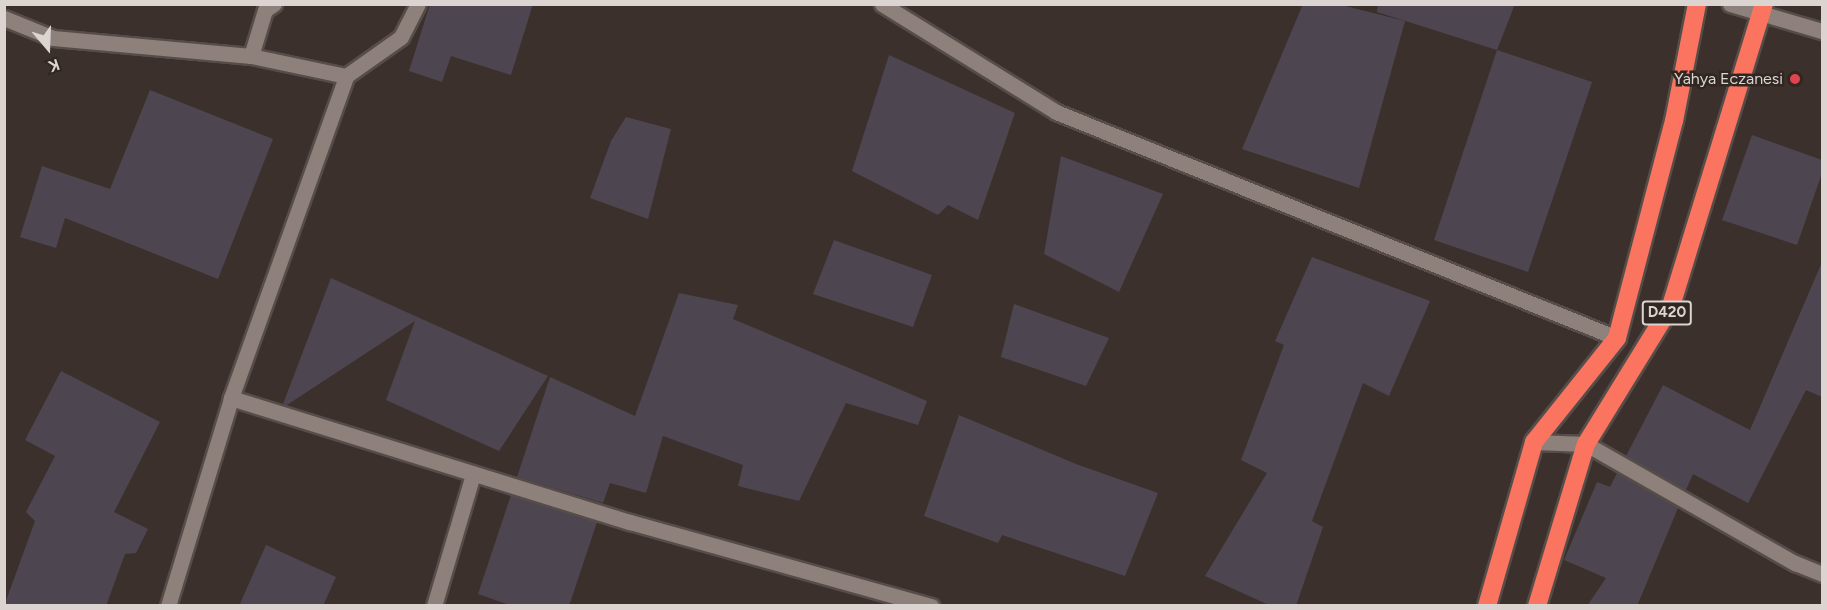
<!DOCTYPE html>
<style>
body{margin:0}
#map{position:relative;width:1827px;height:610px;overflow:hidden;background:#3b302c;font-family:Figtree,sans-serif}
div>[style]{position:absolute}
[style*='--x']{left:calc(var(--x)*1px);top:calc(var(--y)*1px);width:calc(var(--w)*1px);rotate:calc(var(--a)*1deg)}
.building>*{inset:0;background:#4d4650}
.roads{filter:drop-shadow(2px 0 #564d49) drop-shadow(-2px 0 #564d49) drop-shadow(0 2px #564d49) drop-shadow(0 -2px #564d49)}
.minor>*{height:15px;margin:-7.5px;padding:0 7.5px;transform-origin:7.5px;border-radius:7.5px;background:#8e817c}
.highway>*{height:18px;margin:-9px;padding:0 9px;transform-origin:9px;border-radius:9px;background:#fb7460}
.dots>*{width:16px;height:16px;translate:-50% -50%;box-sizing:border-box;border:3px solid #302622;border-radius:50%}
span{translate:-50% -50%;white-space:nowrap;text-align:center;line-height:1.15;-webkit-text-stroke:5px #302622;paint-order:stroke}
.shield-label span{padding:2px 4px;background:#302622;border:2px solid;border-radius:4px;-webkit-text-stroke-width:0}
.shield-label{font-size:15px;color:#dbd4d1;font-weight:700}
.poi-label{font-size:16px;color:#dbd4d1}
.right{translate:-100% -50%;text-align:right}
.frame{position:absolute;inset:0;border:6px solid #dbd4d1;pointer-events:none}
.north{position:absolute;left:18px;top:18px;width:60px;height:60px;-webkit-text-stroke:4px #302622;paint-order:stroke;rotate:161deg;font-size:16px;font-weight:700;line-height:24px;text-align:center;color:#dbd4d1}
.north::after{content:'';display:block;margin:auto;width:21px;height:27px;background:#dbd4d1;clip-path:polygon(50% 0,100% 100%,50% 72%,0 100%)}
</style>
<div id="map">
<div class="building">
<div style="clip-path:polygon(430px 4px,533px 4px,511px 75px,451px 56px,442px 82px,409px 71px)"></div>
<div style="clip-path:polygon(1303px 4px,1337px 4px,1405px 21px,1359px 188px,1242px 149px)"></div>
<div style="clip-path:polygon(1378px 4px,1515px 4px,1497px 50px,1377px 12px)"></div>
<div style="clip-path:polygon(1497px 50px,1592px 82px,1528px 272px,1434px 240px)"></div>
<div style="clip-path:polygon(889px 55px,1015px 113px,978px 220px,948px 205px,938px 215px,852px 171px)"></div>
<div style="clip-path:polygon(150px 90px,273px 139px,218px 279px,65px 218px,56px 248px,20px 237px,42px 166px,110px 189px)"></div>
<div style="clip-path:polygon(626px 117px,671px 129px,648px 219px,590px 198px,611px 141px)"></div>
<div style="clip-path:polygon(1752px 135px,1822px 160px,1822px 173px,1797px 245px,1722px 220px)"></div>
<div style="clip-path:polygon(1061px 156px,1163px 194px,1119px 292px,1044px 254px)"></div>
<div style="clip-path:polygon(834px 240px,932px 275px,913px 327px,813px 294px)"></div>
<div style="clip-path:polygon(1312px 257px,1430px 301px,1389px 396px,1363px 383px,1312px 521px,1323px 527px,1296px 606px,1271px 606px,1205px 576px,1267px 473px,1241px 460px,1284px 345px,1275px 341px)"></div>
<div style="clip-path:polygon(1822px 262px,1822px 397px,1806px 390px,1748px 503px,1693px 474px,1686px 490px,1626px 456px,1663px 385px,1750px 430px)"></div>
<div style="clip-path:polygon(331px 278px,548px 376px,499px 451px,386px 400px,415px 321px,287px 405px,283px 404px)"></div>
<div style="clip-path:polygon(679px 293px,738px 305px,733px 319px,927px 401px,918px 425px,846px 403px,799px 501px,738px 486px,743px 465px,663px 436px,646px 493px,610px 483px,603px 503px,517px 477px,550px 377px,635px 416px)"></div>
<div style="clip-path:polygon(1014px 304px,1109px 338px,1086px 386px,1001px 357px)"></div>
<div style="clip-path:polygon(61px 371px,160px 422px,114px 512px,148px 529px,136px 553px,125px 554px,106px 606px,4px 606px,35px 521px,26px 512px,55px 456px,25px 440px)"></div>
<div style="clip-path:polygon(959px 415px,1076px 464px,1158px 493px,1125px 576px,1002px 535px,998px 543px,924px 516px)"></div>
<div style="clip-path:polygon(1617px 473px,1678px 508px,1637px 606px,1587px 606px,1606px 578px,1564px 560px,1597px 482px,1610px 487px)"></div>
<div style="clip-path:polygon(511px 495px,597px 522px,569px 606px,512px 606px,478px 594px)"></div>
<div style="clip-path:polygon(266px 545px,336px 577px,323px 606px,239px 606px)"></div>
</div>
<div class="roads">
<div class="minor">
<div style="--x:882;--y:4;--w:205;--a:31.8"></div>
<div style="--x:1056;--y:112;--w:605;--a:21.94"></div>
<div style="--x:1730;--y:4;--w:96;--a:16.4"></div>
<div style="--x:4;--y:18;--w:53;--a:22.2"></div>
<div style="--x:53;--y:38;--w:199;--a:5.2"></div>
<div style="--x:251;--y:56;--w:97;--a:11.9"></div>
<div style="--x:346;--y:76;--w:67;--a:-35.3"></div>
<div style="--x:401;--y:37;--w:37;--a:-63"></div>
<div style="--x:251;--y:56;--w:48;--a:-73.1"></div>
<div style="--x:265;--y:10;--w:11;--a:-34"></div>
<div style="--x:231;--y:398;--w:418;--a:17.3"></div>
<div style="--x:630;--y:522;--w:313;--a:15.6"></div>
<div style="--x:1534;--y:442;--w:52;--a:2.2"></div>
<div style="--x:1586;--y:444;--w:241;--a:29.7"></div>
<div style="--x:1795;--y:563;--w:29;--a:22"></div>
<div style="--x:168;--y:606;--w:217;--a:-73.1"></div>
<div style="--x:231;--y:398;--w:342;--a:-70.3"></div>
<div style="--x:434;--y:606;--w:138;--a:-73.5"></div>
</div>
<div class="highway">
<div style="--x:1487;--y:606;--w:171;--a:-74"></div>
<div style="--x:1534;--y:442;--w:133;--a:-51.4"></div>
<div style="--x:1617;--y:338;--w:224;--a:-75.3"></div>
<div style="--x:1674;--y:121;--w:119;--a:-78.9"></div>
<div style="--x:1537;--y:606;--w:169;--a:-73.2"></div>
<div style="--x:1586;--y:444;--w:162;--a:-58.4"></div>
<div style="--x:1671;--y:306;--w:316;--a:-72.9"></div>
</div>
</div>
<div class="dots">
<div style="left:1795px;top:79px;background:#e0444e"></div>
</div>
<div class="shield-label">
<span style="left:1667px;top:313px">D420</span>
</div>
<div class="poi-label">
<span class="right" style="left:1783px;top:79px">Yahya Eczanesi</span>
</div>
<div class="frame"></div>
<div class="north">K</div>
</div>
